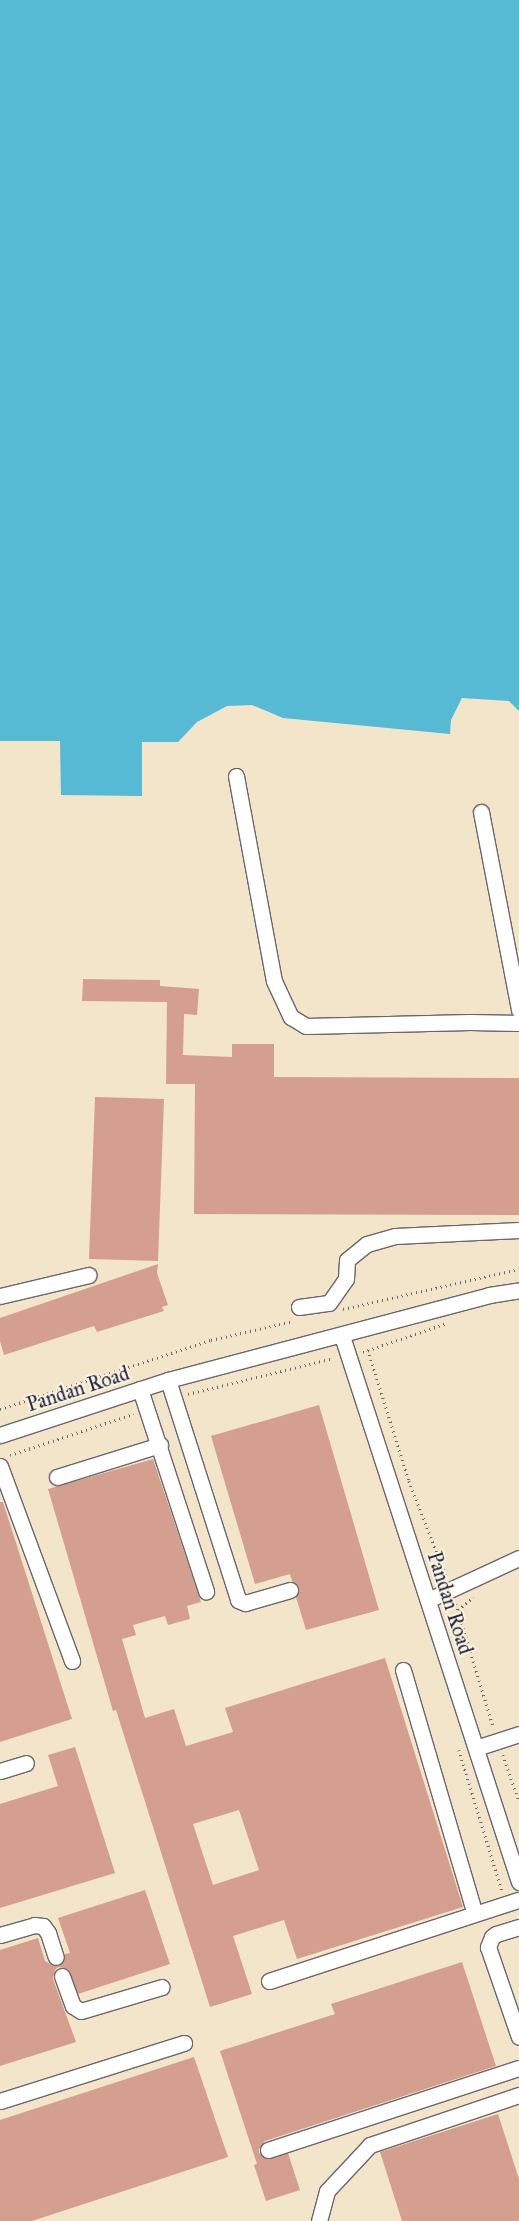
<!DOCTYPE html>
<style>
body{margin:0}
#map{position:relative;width:519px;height:2221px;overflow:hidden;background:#f2e5c9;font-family:"IM FELL Great Primer",serif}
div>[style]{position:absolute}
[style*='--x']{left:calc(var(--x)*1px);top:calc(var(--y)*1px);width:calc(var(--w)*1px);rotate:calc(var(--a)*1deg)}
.water>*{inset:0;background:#56bad4}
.building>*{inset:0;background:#d59f90}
.path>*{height:2.5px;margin-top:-1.25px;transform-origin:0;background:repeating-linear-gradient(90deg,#6b666d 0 1px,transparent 0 5px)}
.roads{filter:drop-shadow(1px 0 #6b666d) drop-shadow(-1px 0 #6b666d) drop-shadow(0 1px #6b666d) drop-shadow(0 -1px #6b666d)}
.minor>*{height:15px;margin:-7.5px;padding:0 7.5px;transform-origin:7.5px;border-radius:7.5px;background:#fff}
span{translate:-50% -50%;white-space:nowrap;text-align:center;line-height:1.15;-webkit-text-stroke:4px #fcf5e5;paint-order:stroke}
.street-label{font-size:20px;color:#22223b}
</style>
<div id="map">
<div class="water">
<div style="clip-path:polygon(0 0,519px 0,519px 711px,509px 701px,462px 698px,451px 720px,450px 734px,283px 718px,252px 705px,227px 706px,197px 722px,178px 742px,142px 742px,142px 796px,61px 795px,60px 741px,0 741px)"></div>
</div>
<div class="building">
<div style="clip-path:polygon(83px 979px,160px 980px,160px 986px,199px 989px,197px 1015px,184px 1014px,183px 1055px,232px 1057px,232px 1044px,274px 1044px,274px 1077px,519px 1078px,519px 1215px,194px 1214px,195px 1084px,166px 1084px,167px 1002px,82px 1001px)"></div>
<div style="clip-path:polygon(95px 1097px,164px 1099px,158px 1261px,89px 1259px)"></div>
<div style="clip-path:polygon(158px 1264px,157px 1273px,168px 1305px,162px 1307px,164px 1311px,97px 1332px,94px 1326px,4px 1355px,0 1341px,0 1318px)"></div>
<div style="clip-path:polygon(319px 1405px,379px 1610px,306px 1630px,296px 1597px,299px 1587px,292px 1581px,290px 1574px,255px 1584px,211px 1436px)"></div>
<div style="clip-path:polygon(evenodd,153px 1459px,201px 1602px,187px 1606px,190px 1619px,168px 1625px,165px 1616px,133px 1625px,136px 1635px,122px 1639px,145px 1718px,174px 1709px,186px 1746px,233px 1732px,225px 1708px,385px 1658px,463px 1907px,297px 1959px,284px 1920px,233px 1936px,252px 1994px,210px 2007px,116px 1710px,113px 1711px,48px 1489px,153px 1459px,239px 1810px,259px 1870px,213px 1885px,193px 1824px,239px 1810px)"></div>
<div style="clip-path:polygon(0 1502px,3px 1502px,72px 1719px,0 1742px)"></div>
<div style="clip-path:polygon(75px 1747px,115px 1873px,0 1908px,0 1804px,58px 1786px,48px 1755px)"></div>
<div style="clip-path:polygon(145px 1890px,170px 1964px,78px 1994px,68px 1969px,58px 1967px,55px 1970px,53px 1979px,76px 2042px,0 2066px,0 1950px,38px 1938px,45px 1961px,54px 1966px,59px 1966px,65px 1959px,65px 1954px,70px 1953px,58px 1918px)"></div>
<div style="clip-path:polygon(462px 1962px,496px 2066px,265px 2141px,259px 2149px,259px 2153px,266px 2159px,288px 2153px,300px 2190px,266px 2201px,254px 2165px,257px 2164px,220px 2051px,335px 2014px,331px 2004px)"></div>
<div style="clip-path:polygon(194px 2057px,228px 2157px,32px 2221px,0 2221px,0 2120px)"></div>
<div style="clip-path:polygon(498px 2114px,519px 2179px,519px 2221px,402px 2221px,380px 2152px)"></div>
</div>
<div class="path">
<div style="--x:343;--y:1309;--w:180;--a:-12.8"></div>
<div style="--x:368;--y:1350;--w:137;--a:72.6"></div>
<div style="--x:409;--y:1481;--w:102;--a:68.7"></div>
<div style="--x:363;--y:1352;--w:89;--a:-19"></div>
<div style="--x:188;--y:1394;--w:149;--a:-13.9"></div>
<div style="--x:0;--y:1409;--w:222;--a:-18.1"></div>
<div style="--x:211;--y:1340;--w:84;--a:-13"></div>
<div style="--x:10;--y:1455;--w:130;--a:-18.4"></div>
<div style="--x:456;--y:1604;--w:127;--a:73.1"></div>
<div style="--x:458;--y:1610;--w:20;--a:-41"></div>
<div style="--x:459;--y:1750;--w:147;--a:73"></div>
<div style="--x:503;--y:1755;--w:49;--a:70.8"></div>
</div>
<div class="roads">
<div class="minor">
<div style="--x:236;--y:776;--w:208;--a:79.5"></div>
<div style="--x:274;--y:981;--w:40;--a:65"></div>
<div style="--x:291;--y:1017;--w:17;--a:31"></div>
<div style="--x:306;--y:1026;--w:164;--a:-1.4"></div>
<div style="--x:470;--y:1022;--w:49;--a:1.2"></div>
<div style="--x:481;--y:812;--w:202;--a:79.1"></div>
<div style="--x:0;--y:1296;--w:91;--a:-13.3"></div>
<div style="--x:299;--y:1307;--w:30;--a:-8"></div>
<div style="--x:329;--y:1303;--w:29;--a:-55"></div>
<div style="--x:346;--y:1279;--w:19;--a:-87"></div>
<div style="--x:347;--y:1260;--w:26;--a:-39"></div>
<div style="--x:367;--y:1244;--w:29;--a:-16"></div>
<div style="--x:395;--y:1236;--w:124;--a:-2.8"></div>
<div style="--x:342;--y:1336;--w:574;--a:72.04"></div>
<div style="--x:168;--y:1380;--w:231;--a:72.3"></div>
<div style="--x:238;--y:1600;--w:8;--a:23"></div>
<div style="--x:245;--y:1603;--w:47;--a:-16.1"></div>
<div style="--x:140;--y:1389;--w:213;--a:71.9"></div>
<div style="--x:0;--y:1435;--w:177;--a:-18.1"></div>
<div style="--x:168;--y:1380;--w:332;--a:-14.8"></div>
<div style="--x:489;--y:1295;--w:30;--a:-9"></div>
<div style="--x:0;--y:1466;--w:208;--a:69.7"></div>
<div style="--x:57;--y:1477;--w:108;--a:-17.3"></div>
<div style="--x:428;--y:1600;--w:100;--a:-24.8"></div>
<div style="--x:403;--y:1670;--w:254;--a:73.6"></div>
<div style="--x:476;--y:1748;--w:45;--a:-18"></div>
<div style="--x:0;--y:1771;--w:27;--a:-17"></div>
<div style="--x:519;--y:1927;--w:24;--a:163"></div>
<div style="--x:496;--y:1934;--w:5;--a:143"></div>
<div style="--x:492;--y:1937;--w:11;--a:112"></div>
<div style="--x:488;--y:1947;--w:95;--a:71"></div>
<div style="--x:0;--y:1935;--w:35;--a:-16"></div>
<div style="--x:34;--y:1925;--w:9;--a:6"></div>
<div style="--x:43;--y:1926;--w:9;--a:54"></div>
<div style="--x:48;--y:1933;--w:25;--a:72"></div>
<div style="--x:62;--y:1976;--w:32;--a:70"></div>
<div style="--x:73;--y:2006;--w:9;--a:32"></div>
<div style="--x:81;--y:2011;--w:84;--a:-16.5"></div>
<div style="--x:269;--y:1981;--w:263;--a:-18"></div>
<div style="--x:0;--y:2101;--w:193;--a:-17.5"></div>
<div style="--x:268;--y:2150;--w:264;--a:-18.1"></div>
<div style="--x:319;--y:2221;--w:31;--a:-75"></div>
<div style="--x:327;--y:2191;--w:63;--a:-46.9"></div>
<div style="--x:370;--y:2145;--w:157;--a:-18.6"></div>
</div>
</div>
<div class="street-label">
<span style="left:78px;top:1389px;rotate:-18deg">Pandan Road</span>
<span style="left:450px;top:1603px;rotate:72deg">Pandan Road</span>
</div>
</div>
